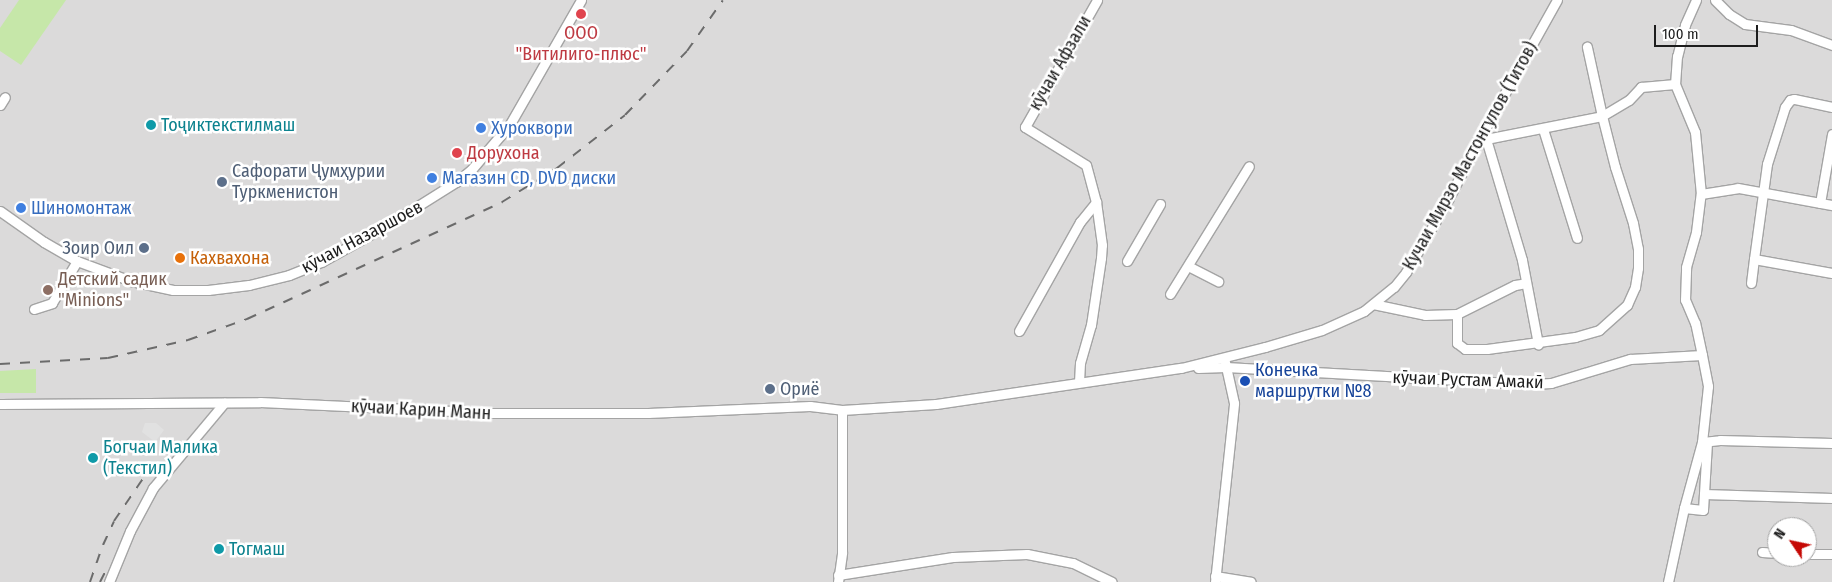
<!DOCTYPE html>
<meta charset="utf-8">
<style>
body{margin:0}
#map{position:relative;width:1832px;height:582px;overflow:hidden;background:#eeeae3;font-family:"Fira Sans Condensed",sans-serif}
div>[style]{position:absolute}
[style*='--x']{left:calc(var(--x)*1px);top:calc(var(--y)*1px);width:calc(var(--w)*1px);rotate:calc(var(--a)*1deg)}
.residential>*{inset:0;background:#dbdada}
.grass>*{inset:0;background:#c6e7a9}
.parking>*{inset:0;background:#e1e1e1}
.roads{filter:drop-shadow(1px 0 #a4a4a4) drop-shadow(-1px 0 #a4a4a4) drop-shadow(0 1px #a4a4a4) drop-shadow(0 -1px #a4a4a4)}
.minor>*{height:9px;margin:-4.5px;padding:0 4.5px;transform-origin:4.5px;border-radius:4.5px;background:#fff}
.rail>*{height:2px;margin-top:-1px;transform-origin:0;background:repeating-linear-gradient(90deg,#6b6b6b 0 10px,transparent 0 20px)}
.dots>*{width:14px;height:14px;translate:-50% -50%;box-sizing:border-box;border:2px solid #fff;border-radius:50%}
span{translate:-50% -50%;white-space:nowrap;text-align:center;line-height:1.15;-webkit-text-stroke:5px #fff;paint-order:stroke}
.health-label{font-size:18px;color:#be3a42}
.left{translate:0 -50%;text-align:left}
.street-label{font-size:18px;color:#1d1d1d}
.culture-label{font-size:18px;color:#0d838f}
.shop-label{font-size:18px;color:#366cbe}
.service-label{font-size:18px;color:#4e5e75}
.right{translate:-100% -50%;text-align:right}
.food-label{font-size:18px;color:#c56008}
.education-label{font-size:18px;color:#785e54}
.transit-label{font-size:18px;color:#164399}
.north{position:absolute;left:1767px;top:517px;width:50px;height:50px;box-sizing:border-box;background:#fff;border:1px solid #a5a5a5;border-radius:50%;rotate:304deg;font-size:14px;font-weight:700;line-height:20px;text-align:center;color:#1d1d1d}
.north::after{content:'';display:block;margin:auto;width:18px;height:22px;background:#c50905;clip-path:polygon(50% 0,100% 100%,50% 72%,0 100%)}
.scale{position:absolute;left:1654px;top:25px;width:104px;height:22px;box-sizing:border-box;border:2px solid #1d1d1d;border-top:0;padding-left:6px;font-size:15px;line-height:18px;white-space:nowrap;color:#1d1d1d;-webkit-text-stroke:4px #fff;paint-order:stroke}
</style>
<div id="map">
<div class="residential">
<div style="clip-path:polygon(evenodd,0 0,1832px 0,1832px 582px,0 582px,0 0,1777px 527px,1807px 527px,1807px 557px,1777px 557px,1777px 527px)"></div>
</div>
<div class="grass">
<div style="clip-path:polygon(19px 0,66px 0,21px 65px,0 51px,0 28px)"></div>
<div style="clip-path:polygon(36px 369px,36px 393px,0 393px,0 371px)"></div>
</div>
<div class="parking">
<div style="clip-path:polygon(145px 423px,156px 423px,164px 430px,155px 442px,142px 432px)"></div>
</div>
<div class="roads">
<div class="minor">
<div style="--x:1696;--y:0;--w:27;--a:114"></div>
<div style="--x:1685;--y:25;--w:32;--a:104"></div>
<div style="--x:1677;--y:56;--w:28;--a:94"></div>
<div style="--x:1675;--y:84;--w:52;--a:67.4"></div>
<div style="--x:1695;--y:132;--w:62;--a:84.5"></div>
<div style="--x:1715;--y:0;--w:20;--a:45"></div>
<div style="--x:1729;--y:14;--w:19;--a:32"></div>
<div style="--x:1745;--y:24;--w:46;--a:7.4"></div>
<div style="--x:1791;--y:30;--w:44;--a:20.1"></div>
<div style="--x:0;--y:105;--w:9;--a:-58"></div>
<div style="--x:1832;--y:107;--w:39;--a:-168"></div>
<div style="--x:1794;--y:99;--w:4;--a:166"></div>
<div style="--x:1790;--y:100;--w:9;--a:126"></div>
<div style="--x:1785;--y:107;--w:60;--a:107.5"></div>
<div style="--x:1767;--y:164;--w:96;--a:97.8"></div>
<div style="--x:1754;--y:259;--w:79;--a:10.2"></div>
<div style="--x:1543;--y:129;--w:114;--a:72.7"></div>
<div style="--x:1483;--y:133;--w:7;--a:63"></div>
<div style="--x:1486;--y:139;--w:126;--a:73.4"></div>
<div style="--x:1522;--y:260;--w:86;--a:79.2"></div>
<div style="--x:1486;--y:139;--w:118;--a:-11.2"></div>
<div style="--x:1602;--y:116;--w:31;--a:-31"></div>
<div style="--x:1629;--y:100;--w:18;--a:-47"></div>
<div style="--x:1641;--y:87;--w:34;--a:-5"></div>
<div style="--x:1820;--y:203;--w:70;--a:-80.1"></div>
<div style="--x:0;--y:211;--w:54;--a:35.2"></div>
<div style="--x:44;--y:242;--w:38;--a:30"></div>
<div style="--x:77;--y:261;--w:58;--a:20.3"></div>
<div style="--x:131;--y:281;--w:43;--a:12.1"></div>
<div style="--x:173;--y:290;--w:35;--a:0"></div>
<div style="--x:208;--y:290;--w:41;--a:-7"></div>
<div style="--x:249;--y:285;--w:41;--a:-14"></div>
<div style="--x:289;--y:275;--w:35;--a:-22"></div>
<div style="--x:321;--y:262;--w:78;--a:-29.2"></div>
<div style="--x:389;--y:224;--w:79;--a:-32.1"></div>
<div style="--x:456;--y:182;--w:19;--a:-39"></div>
<div style="--x:471;--y:170;--w:60;--a:-49.7"></div>
<div style="--x:510;--y:124;--w:143;--a:-60.2"></div>
<div style="--x:1127;--y:261;--w:66;--a:-59.9"></div>
<div style="--x:1188;--y:266;--w:34;--a:27"></div>
<div style="--x:1751;--y:283;--w:24;--a:-83"></div>
<div style="--x:1170;--y:294;--w:150;--a:-58.3"></div>
<div style="--x:1373;--y:304;--w:53;--a:11.9"></div>
<div style="--x:1425;--y:315;--w:32;--a:-2"></div>
<div style="--x:1457;--y:314;--w:29;--a:90"></div>
<div style="--x:1457;--y:343;--w:10;--a:37"></div>
<div style="--x:1465;--y:349;--w:22;--a:0"></div>
<div style="--x:1487;--y:349;--w:89;--a:-7.8"></div>
<div style="--x:1575;--y:337;--w:25;--a:-16"></div>
<div style="--x:1599;--y:330;--w:38;--a:-42"></div>
<div style="--x:1627;--y:305;--w:20;--a:-66"></div>
<div style="--x:1635;--y:287;--w:19;--a:-81"></div>
<div style="--x:1638;--y:268;--w:19;--a:-90"></div>
<div style="--x:1638;--y:249;--w:26;--a:-101"></div>
<div style="--x:1633;--y:223;--w:59;--a:-107.8"></div>
<div style="--x:1615;--y:167;--w:53;--a:-104.3"></div>
<div style="--x:1602;--y:116;--w:71;--a:-102.3"></div>
<div style="--x:34;--y:309;--w:19;--a:-18"></div>
<div style="--x:52;--y:303;--w:49;--a:-59.2"></div>
<div style="--x:1457;--y:314;--w:65;--a:-26.6"></div>
<div style="--x:1515;--y:285;--w:11;--a:-10"></div>
<div style="--x:1019;--y:331;--w:125;--a:-60.8"></div>
<div style="--x:1080;--y:222;--w:26;--a:-51"></div>
<div style="--x:1702;--y:355;--w:33;--a:-102"></div>
<div style="--x:1695;--y:323;--w:25;--a:-113"></div>
<div style="--x:1685;--y:300;--w:33;--a:-88"></div>
<div style="--x:1686;--y:267;--w:36;--a:-74"></div>
<div style="--x:1696;--y:232;--w:38;--a:-83"></div>
<div style="--x:1701;--y:194;--w:37;--a:-9"></div>
<div style="--x:1738;--y:188;--w:96;--a:10.3"></div>
<div style="--x:1198;--y:368;--w:28;--a:-2"></div>
<div style="--x:1226;--y:367;--w:307;--a:3.2"></div>
<div style="--x:1533;--y:384;--w:18;--a:-3"></div>
<div style="--x:1551;--y:383;--w:83;--a:-16.9"></div>
<div style="--x:1630;--y:359;--w:72;--a:-3.2"></div>
<div style="--x:1702;--y:355;--w:32;--a:79"></div>
<div style="--x:1708;--y:386;--w:56;--a:96.1"></div>
<div style="--x:1702;--y:442;--w:68;--a:105.3"></div>
<div style="--x:1684;--y:508;--w:76;--a:102.2"></div>
<div style="--x:1079;--y:382;--w:19;--a:-87"></div>
<div style="--x:1080;--y:363;--w:40;--a:-74"></div>
<div style="--x:1091;--y:325;--w:68;--a:-81.5"></div>
<div style="--x:1101;--y:258;--w:13;--a:-86"></div>
<div style="--x:1102;--y:245;--w:43;--a:-97.9"></div>
<div style="--x:1096;--y:202;--w:38;--a:-105"></div>
<div style="--x:1086;--y:165;--w:72;--a:-148.1"></div>
<div style="--x:1025;--y:127;--w:146;--a:-60.4"></div>
<div style="--x:0;--y:404;--w:260;--a:-0.4"></div>
<div style="--x:260;--y:402;--w:230;--a:2.7"></div>
<div style="--x:490;--y:413;--w:158;--a:0"></div>
<div style="--x:648;--y:413;--w:162;--a:-2.5"></div>
<div style="--x:810;--y:406;--w:32;--a:7"></div>
<div style="--x:842;--y:410;--w:94;--a:-3.7"></div>
<div style="--x:936;--y:404;--w:248;--a:-8.4"></div>
<div style="--x:1181;--y:368;--w:87;--a:-14"></div>
<div style="--x:1265;--y:347;--w:59;--a:-16.6"></div>
<div style="--x:1322;--y:330;--w:46;--a:-24.3"></div>
<div style="--x:1364;--y:311;--w:38;--a:-39"></div>
<div style="--x:1394;--y:287;--w:19;--a:-51"></div>
<div style="--x:1406;--y:272;--w:86;--a:-59.8"></div>
<div style="--x:1449;--y:198;--w:62;--a:-63"></div>
<div style="--x:1477;--y:143;--w:164;--a:-60.8"></div>
<div style="--x:1702;--y:442;--w:18;--a:-6"></div>
<div style="--x:1720;--y:440;--w:112;--a:1.5"></div>
<div style="--x:1704;--y:494;--w:128;--a:1.8"></div>
<div style="--x:1684;--y:508;--w:19;--a:6"></div>
<div style="--x:1703;--y:510;--w:68;--a:-86.6"></div>
<div style="--x:1762;--y:552;--w:15;--a:4"></div>
<div style="--x:1807;--y:554;--w:25;--a:0"></div>
<div style="--x:838;--y:575;--w:116;--a:-8.9"></div>
<div style="--x:953;--y:557;--w:74;--a:-2.3"></div>
<div style="--x:1027;--y:554;--w:47;--a:11.1"></div>
<div style="--x:1073;--y:563;--w:43;--a:26"></div>
<div style="--x:1215;--y:576;--w:36;--a:9"></div>
<div style="--x:109;--y:582;--w:55;--a:-67.6"></div>
<div style="--x:130;--y:531;--w:49;--a:-61.9"></div>
<div style="--x:153;--y:488;--w:111;--a:-50.1"></div>
<div style="--x:838;--y:582;--w:30;--a:-82"></div>
<div style="--x:842;--y:552;--w:142;--a:-90"></div>
<div style="--x:1215;--y:582;--w:180;--a:-83.9"></div>
<div style="--x:1234;--y:403;--w:42;--a:-102.4"></div>
</div>
</div>
<div class="rail">
<div style="--x:0;--y:364;--w:108;--a:-3.2"></div>
<div style="--x:108;--y:358;--w:82;--a:-12.7"></div>
<div style="--x:188;--y:340;--w:63;--a:-19.6"></div>
<div style="--x:247;--y:319;--w:281;--a:-24.6"></div>
<div style="--x:502;--y:202;--w:65;--a:-31.7"></div>
<div style="--x:557;--y:168;--w:86;--a:-37.9"></div>
<div style="--x:625;--y:115;--w:89;--a:-45.9"></div>
<div style="--x:687;--y:51;--w:62;--a:-54.8"></div>
<div style="--x:90;--y:582;--w:39;--a:-71"></div>
<div style="--x:103;--y:545;--w:26;--a:-65"></div>
<div style="--x:114;--y:521;--w:73;--a:-55.7"></div>
<div style="--x:100;--y:582;--w:18;--a:-63"></div>
</div>
<div class="dots">
<div style="left:581px;top:14px;background:#e0444e"></div>
<div style="left:151px;top:125px;background:#0f9aa8"></div>
<div style="left:481px;top:128px;background:#3f7fe0"></div>
<div style="left:457px;top:153px;background:#e0444e"></div>
<div style="left:432px;top:178px;background:#3f7fe0"></div>
<div style="left:222px;top:182px;background:#5c6f8a"></div>
<div style="left:21px;top:208px;background:#3f7fe0"></div>
<div style="left:144px;top:248px;background:#5c6f8a"></div>
<div style="left:180px;top:258px;background:#e8710a"></div>
<div style="left:48px;top:290px;background:#8d6e63"></div>
<div style="left:1245px;top:381px;background:#1a4fb4"></div>
<div style="left:770px;top:389px;background:#5c6f8a"></div>
<div style="left:93px;top:458px;background:#0f9aa8"></div>
<div style="left:219px;top:549px;background:#0f9aa8"></div>
</div>
<div class="health-label">
<span style="left:581px;top:44px">ООО<br>"Витилиго-плюс"</span>
<span class="left" style="left:467px;top:153px">Дорухона</span>
</div>
<div class="street-label">
<span style="left:1060px;top:63px;rotate:-60deg">кӯчаи Афзали</span>
<span style="left:1470px;top:156px;rotate:-61deg">Кучаи Мирзо Мастонгулов (Титов)</span>
<span style="left:362px;top:237px;rotate:-28deg">кӯчаи Назаршоев</span>
<span style="left:1468px;top:380px;rotate:2deg">кӯчаи Рустам Амакӣ</span>
<span style="left:421px;top:410px;rotate:3deg">кӯчаи Карин Манн</span>
</div>
<div class="culture-label">
<span class="left" style="left:161px;top:125px">Тоҷиктекстилмаш</span>
<span class="left" style="left:103px;top:458px">Богчаи Малика<br>(Текстил)</span>
<span class="left" style="left:229px;top:549px">Тогмаш</span>
</div>
<div class="shop-label">
<span class="left" style="left:491px;top:128px">Хуроквори</span>
<span class="left" style="left:442px;top:178px">Магазин CD, DVD диски</span>
<span class="left" style="left:31px;top:208px">Шиномонтаж</span>
</div>
<div class="service-label">
<span class="left" style="left:232px;top:182px">Сафорати Ҷумҳурии<br>Туркменистон</span>
<span class="right" style="left:134px;top:248px">Зоир Оил</span>
<span class="left" style="left:780px;top:389px">Ориё</span>
</div>
<div class="food-label">
<span class="left" style="left:190px;top:258px">Кахвахона</span>
</div>
<div class="education-label">
<span class="left" style="left:58px;top:290px">Детский садик<br>"Minions"</span>
</div>
<div class="transit-label">
<span class="left" style="left:1255px;top:381px">Конечка<br>маршрутки №8</span>
</div>
<div class="north">N</div>
<div class="scale">100 m</div>
</div>
